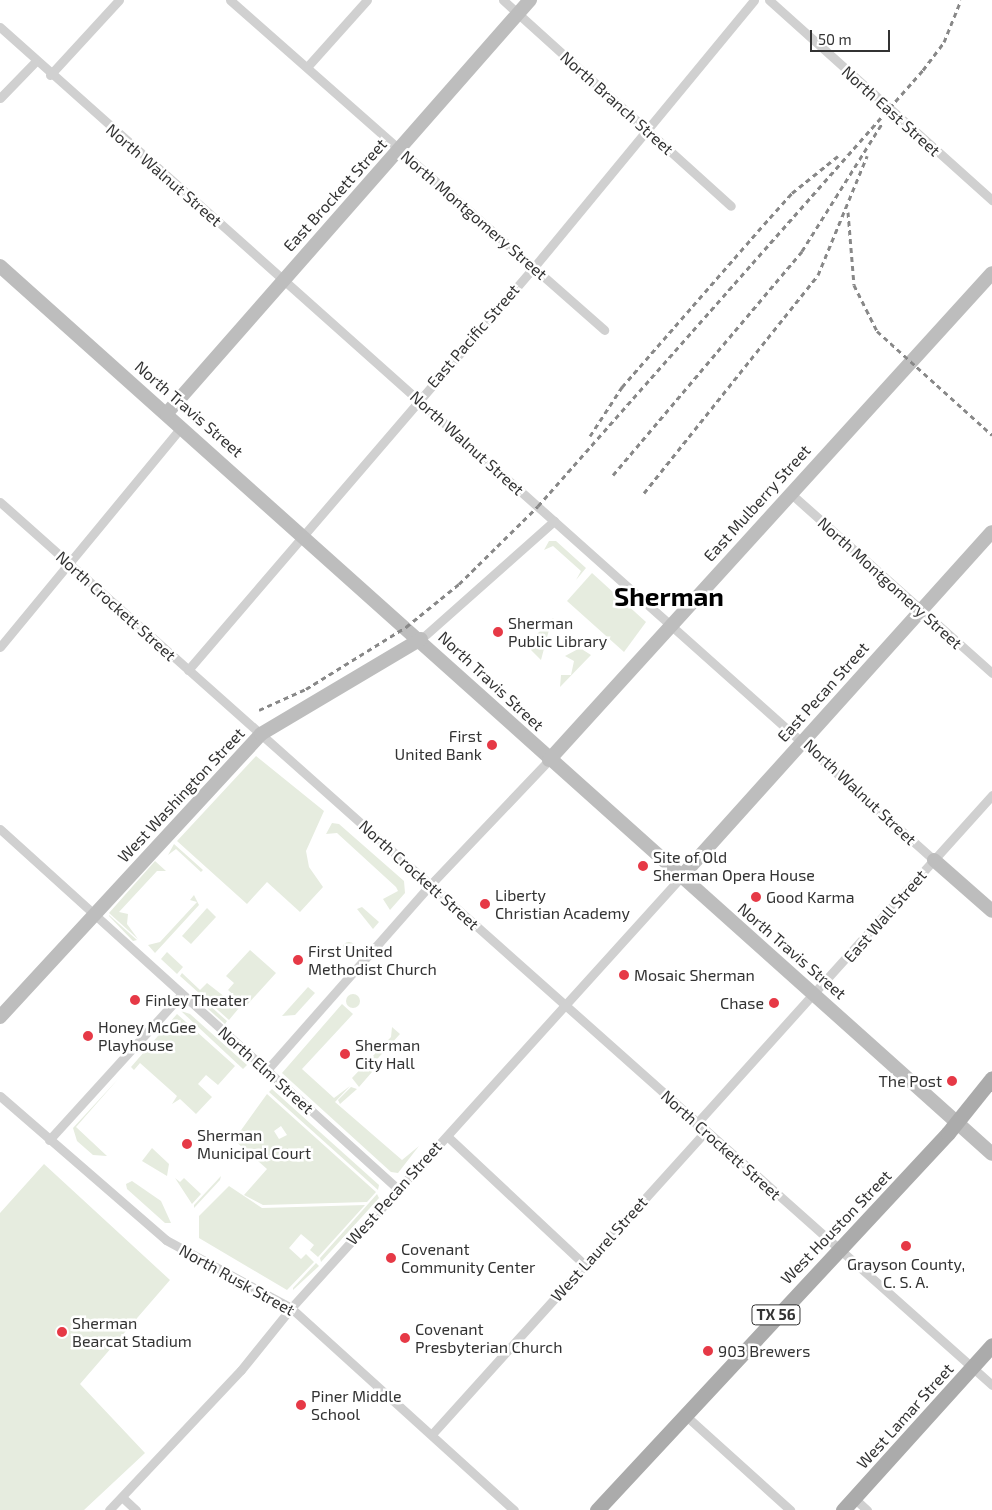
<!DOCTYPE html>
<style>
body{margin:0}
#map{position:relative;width:992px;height:1510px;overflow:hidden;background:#fff;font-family:"Exo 2",sans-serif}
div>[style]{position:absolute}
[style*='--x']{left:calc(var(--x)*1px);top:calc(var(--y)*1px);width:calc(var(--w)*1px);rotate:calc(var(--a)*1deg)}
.green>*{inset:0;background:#e6ecdf}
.round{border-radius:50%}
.street>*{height:9px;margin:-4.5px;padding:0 4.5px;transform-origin:4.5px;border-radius:4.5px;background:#d0d0d0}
.secondary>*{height:14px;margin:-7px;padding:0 7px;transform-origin:7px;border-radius:7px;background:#bdbdbd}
.primary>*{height:15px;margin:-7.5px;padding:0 7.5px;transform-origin:7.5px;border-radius:7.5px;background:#ababab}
.rail>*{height:3px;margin-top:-1.5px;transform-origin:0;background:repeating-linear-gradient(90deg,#888 0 5px,transparent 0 9px)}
.dots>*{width:14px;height:14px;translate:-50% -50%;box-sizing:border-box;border:2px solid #fff;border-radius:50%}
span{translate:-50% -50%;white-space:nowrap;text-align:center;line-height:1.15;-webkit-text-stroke:5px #fff;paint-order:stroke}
.shield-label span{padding:1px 4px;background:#fff;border:1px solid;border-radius:4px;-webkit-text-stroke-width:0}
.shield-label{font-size:15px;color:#333;font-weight:700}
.street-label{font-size:16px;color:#333}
.poi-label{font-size:16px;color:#333}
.left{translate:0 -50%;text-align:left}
.right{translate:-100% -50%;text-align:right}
.town-label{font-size:26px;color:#000;font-weight:700}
.scale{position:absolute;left:810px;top:30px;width:80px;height:22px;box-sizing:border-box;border:2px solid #333;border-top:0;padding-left:6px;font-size:15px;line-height:18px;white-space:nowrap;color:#333;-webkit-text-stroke:4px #fff;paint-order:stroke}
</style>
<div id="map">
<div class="green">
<div style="clip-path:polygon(549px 541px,556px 541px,586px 568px,576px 580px,581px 571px,553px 546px,544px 550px)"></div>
<div style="clip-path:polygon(592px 573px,646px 622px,624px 652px,567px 601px)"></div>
<div style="clip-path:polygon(553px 618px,558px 626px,550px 626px,541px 660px,531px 650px,534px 637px)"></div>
<div style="clip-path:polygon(580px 648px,591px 655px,560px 687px,561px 675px,571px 675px,574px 661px,565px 656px)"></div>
<div style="clip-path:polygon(256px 756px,324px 811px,306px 851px,309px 867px,323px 887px,300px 912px,267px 882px,247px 904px,177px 841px)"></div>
<div style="clip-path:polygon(332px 823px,339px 824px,404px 881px,405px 893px,390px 910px,383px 899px,398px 891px,396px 887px,337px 833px,326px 834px)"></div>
<div style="clip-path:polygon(174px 844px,203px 870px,201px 872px,176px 849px,168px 855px)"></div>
<div style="clip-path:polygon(155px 861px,166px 871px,157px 871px,119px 912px,128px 914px,127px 924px,138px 939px,109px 913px)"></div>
<div style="clip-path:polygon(194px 895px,199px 905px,155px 953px,148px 945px,160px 942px,197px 902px,190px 900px)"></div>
<div style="clip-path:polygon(362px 907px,379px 922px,373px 929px,357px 909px)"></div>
<div style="clip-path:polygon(207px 908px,216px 917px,191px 944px,182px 936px)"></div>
<div style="clip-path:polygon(109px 916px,109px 915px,137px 940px,133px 941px)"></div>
<div class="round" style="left:342px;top:942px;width:14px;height:14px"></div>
<div style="clip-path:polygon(250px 950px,276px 973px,246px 1006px,228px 990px,234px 983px,226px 976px)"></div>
<div style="clip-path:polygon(167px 952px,183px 967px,177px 974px,161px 959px)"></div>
<div style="clip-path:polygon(182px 973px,200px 990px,207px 983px,239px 1008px,229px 1020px,180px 976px)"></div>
<div style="clip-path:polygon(308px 987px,315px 993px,295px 1015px,282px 1016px)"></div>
<div class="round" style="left:346px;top:994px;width:14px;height:14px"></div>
<div style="clip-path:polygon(199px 996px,227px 1021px,225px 1024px,197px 999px)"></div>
<div style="clip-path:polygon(342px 1004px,353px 1014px,302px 1069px,334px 1098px,350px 1086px,335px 1102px,402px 1160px,419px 1146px,398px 1173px,391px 1172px,282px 1073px)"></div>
<div style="clip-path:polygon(181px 1011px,190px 1014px,247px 1065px,243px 1069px)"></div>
<div style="clip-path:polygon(177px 1014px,235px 1066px,218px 1085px,206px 1075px,198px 1084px,212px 1097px,196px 1114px,180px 1099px,172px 1104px,177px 1096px,140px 1063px,134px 1070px,131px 1067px)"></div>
<div style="clip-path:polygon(392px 1027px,400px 1034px,369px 1068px,372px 1072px,359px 1087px,352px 1078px,391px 1037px)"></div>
<div style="clip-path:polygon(119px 1078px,76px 1127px,107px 1156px,93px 1155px,77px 1141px,73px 1128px)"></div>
<div style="clip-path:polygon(351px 1087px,357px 1089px,340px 1104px,338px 1100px)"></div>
<div style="clip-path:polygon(272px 1089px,379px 1185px,378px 1190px,269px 1092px)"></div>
<div style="clip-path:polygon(evenodd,267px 1094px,376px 1192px,367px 1202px,263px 1205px,244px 1195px,267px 1169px,234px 1140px,267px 1094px,281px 1126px,287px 1135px,279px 1139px,274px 1131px,281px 1126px)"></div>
<div style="clip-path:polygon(152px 1148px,169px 1164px,167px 1176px,142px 1161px)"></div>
<div style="clip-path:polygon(44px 1164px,170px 1280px,80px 1384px,145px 1453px,84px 1510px,0 1510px,0 1213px)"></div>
<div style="clip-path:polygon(221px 1176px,220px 1180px,194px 1208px,194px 1205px)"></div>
<div style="clip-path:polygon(175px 1178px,180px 1182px,184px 1178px,201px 1194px,192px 1204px)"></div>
<div style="clip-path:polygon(132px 1181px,161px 1201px,171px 1223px,165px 1223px,127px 1189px,126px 1184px)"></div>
<div style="clip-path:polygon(229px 1186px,262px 1208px,365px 1205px,318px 1257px,310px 1250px,314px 1245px,301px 1234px,289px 1248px,301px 1259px,306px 1254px,314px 1262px,287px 1290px,199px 1238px,199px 1216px)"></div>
<div style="clip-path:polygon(377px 1194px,379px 1198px,321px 1262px,320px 1258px)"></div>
<div style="clip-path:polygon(316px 1263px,319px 1266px,293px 1290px,293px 1288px)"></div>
</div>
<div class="street">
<div style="--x:230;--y:0;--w:499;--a:41.4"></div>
<div style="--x:503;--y:0;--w:307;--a:42.1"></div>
<div style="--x:769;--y:0;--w:300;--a:41.9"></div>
<div style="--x:0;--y:27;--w:1251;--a:41.73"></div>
<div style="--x:307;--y:67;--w:90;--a:-48.2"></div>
<div style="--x:50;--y:75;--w:102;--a:-47.4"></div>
<div style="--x:0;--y:98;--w:50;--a:-45.8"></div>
<div style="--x:789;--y:492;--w:272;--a:41.7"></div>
<div style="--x:0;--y:502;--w:1328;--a:41.67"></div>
<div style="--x:421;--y:639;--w:178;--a:-41.6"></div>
<div style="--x:0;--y:647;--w:286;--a:-50.5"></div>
<div style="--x:188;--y:670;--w:531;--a:-49.35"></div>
<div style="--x:534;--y:267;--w:346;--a:-50.5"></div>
<div style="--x:0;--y:829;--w:537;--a:42.13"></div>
<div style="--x:266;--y:1071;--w:248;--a:-48.6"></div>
<div style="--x:430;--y:885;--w:173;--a:-46.4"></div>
<div style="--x:0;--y:1096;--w:220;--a:40.9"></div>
<div style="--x:166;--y:1240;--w:142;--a:28.5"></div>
<div style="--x:291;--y:1308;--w:301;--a:42.2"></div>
<div style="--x:696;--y:1124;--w:443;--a:-48"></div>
<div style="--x:447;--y:1136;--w:187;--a:43.1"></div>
<div style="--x:49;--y:1140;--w:197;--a:-47.7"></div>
<div style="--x:685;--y:1415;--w:142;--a:42.1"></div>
<div style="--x:433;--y:1433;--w:406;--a:-47.9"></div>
<div style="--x:123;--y:1498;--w:18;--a:43"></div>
<div style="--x:854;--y:1498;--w:18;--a:43"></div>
<div style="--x:109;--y:1510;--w:192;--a:-46.7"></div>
<div style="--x:241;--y:1370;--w:80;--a:-51.1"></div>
<div style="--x:291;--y:1308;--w:581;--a:-47.86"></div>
</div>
<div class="secondary">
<div style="--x:0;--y:266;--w:1331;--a:41.83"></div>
<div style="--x:167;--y:413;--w:550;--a:-48.69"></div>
<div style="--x:549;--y:760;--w:658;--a:-47.71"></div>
<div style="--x:934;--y:860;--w:77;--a:41.3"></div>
<div style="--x:681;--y:877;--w:464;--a:-48"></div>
<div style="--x:0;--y:1017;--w:385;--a:-47.3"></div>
<div style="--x:261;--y:734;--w:186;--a:-30.7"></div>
</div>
<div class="primary">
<div style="--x:597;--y:1510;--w:515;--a:-47.05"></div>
<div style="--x:948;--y:1133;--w:70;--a:-51.3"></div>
<div style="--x:843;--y:1510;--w:222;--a:-47.9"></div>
</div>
<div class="rail">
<div style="--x:848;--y:212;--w:73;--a:85.3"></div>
<div style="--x:854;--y:285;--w:51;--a:63.4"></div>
<div style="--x:877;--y:331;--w:155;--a:42.1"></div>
<div style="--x:590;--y:436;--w:59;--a:-56.9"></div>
<div style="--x:622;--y:387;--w:207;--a:-48.9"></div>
<div style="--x:758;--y:231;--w:51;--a:-48.2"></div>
<div style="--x:792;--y:193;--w:59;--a:-38.8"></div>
<div style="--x:613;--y:475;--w:293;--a:-49.8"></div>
<div style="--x:802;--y:251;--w:152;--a:-57.9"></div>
<div style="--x:644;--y:493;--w:279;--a:-51.4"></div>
<div style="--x:818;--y:275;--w:129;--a:-67.6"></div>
<div style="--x:259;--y:710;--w:51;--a:-24.1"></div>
<div style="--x:306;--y:689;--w:118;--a:-31.8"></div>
<div style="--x:406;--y:627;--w:68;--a:-39.1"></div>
<div style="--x:459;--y:584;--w:111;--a:-44.6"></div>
<div style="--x:538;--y:506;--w:582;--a:-48.55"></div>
<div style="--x:923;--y:70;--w:35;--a:-53"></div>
<div style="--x:944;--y:42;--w:45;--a:-68"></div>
</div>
<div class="dots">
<div style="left:498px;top:632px;background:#e63946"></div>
<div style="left:492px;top:745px;background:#e63946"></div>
<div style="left:643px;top:866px;background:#e63946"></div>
<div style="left:756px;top:897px;background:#e63946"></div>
<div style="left:485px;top:904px;background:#e63946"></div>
<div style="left:298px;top:960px;background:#e63946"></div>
<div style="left:624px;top:975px;background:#e63946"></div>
<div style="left:135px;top:1000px;background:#e63946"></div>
<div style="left:774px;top:1003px;background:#e63946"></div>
<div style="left:88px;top:1036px;background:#e63946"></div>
<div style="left:345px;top:1054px;background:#e63946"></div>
<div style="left:952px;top:1081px;background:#e63946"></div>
<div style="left:187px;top:1144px;background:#e63946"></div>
<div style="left:906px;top:1246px;background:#e63946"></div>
<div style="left:391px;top:1258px;background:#e63946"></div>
<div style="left:62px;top:1332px;background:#e63946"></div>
<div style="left:405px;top:1338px;background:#e63946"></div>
<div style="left:708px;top:1351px;background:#e63946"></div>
<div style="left:301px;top:1405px;background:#e63946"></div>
</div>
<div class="shield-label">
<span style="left:776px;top:1315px">TX 56</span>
</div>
<div class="street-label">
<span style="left:617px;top:103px;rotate:42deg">North Branch Street</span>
<span style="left:891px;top:111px;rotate:42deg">North East Street</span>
<span style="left:164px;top:175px;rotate:41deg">North Walnut Street</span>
<span style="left:335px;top:195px;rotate:-48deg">East Brockett Street</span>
<span style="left:474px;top:215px;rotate:41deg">North Montgomery Street</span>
<span style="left:473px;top:336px;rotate:-49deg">East Pacific Street</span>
<span style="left:189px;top:409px;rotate:41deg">North Travis Street</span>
<span style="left:467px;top:443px;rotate:42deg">North Walnut Street</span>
<span style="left:757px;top:503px;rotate:-48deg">East Mulberry Street</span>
<span style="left:890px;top:583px;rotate:42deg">North Montgomery Street</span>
<span style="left:116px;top:606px;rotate:42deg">North Crockett Street</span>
<span style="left:491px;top:681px;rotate:43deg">North Travis Street</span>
<span style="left:823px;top:692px;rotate:-48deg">East Pecan Street</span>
<span style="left:860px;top:792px;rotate:43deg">North Walnut Street</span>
<span style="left:181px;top:795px;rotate:-47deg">West Washington Street</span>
<span style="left:419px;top:875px;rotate:42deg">North Crockett Street</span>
<span style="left:885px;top:916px;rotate:-49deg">East Wall Street</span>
<span style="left:792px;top:951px;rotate:41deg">North Travis Street</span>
<span style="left:266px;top:1070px;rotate:42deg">North Elm Street</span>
<span style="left:721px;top:1145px;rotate:42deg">North Crockett Street</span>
<span style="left:394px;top:1193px;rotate:-48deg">West Pecan Street</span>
<span style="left:836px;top:1227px;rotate:-46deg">West Houston Street</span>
<span style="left:599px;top:1249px;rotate:-48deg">West Laurel Street</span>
<span style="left:237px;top:1280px;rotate:29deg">North Rusk Street</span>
<span style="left:905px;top:1416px;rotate:-48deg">West Lamar Street</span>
</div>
<div class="poi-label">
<span class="left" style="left:508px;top:632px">Sherman<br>Public Library</span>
<span class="right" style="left:482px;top:745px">First<br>United Bank</span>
<span class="left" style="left:653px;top:866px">Site of Old<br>Sherman Opera House</span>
<span class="left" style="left:495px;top:904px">Liberty<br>Christian Academy</span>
<span class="left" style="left:766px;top:897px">Good Karma</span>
<span class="left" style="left:308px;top:960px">First United<br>Methodist Church</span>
<span class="left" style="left:634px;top:975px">Mosaic Sherman</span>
<span class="left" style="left:145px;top:1000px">Finley Theater</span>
<span class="right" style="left:764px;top:1003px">Chase</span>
<span class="left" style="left:98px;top:1036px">Honey McGee<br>Playhouse</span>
<span class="left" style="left:355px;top:1054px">Sherman<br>City Hall</span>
<span class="right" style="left:942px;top:1081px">The Post</span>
<span class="left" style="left:197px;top:1144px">Sherman<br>Municipal Court</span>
<span class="left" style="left:401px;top:1258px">Covenant<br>Community Center</span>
<span style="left:906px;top:1273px">Grayson County,<br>C. S. A.</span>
<span class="left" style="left:72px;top:1332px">Sherman<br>Bearcat Stadium</span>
<span class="left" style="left:415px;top:1338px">Covenant<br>Presbyterian Church</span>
<span class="left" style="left:718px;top:1351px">903 Brewers</span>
<span class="left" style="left:311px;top:1405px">Piner Middle<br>School</span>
</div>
<div class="town-label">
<span style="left:669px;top:596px">Sherman</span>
</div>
<div class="scale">50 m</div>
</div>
